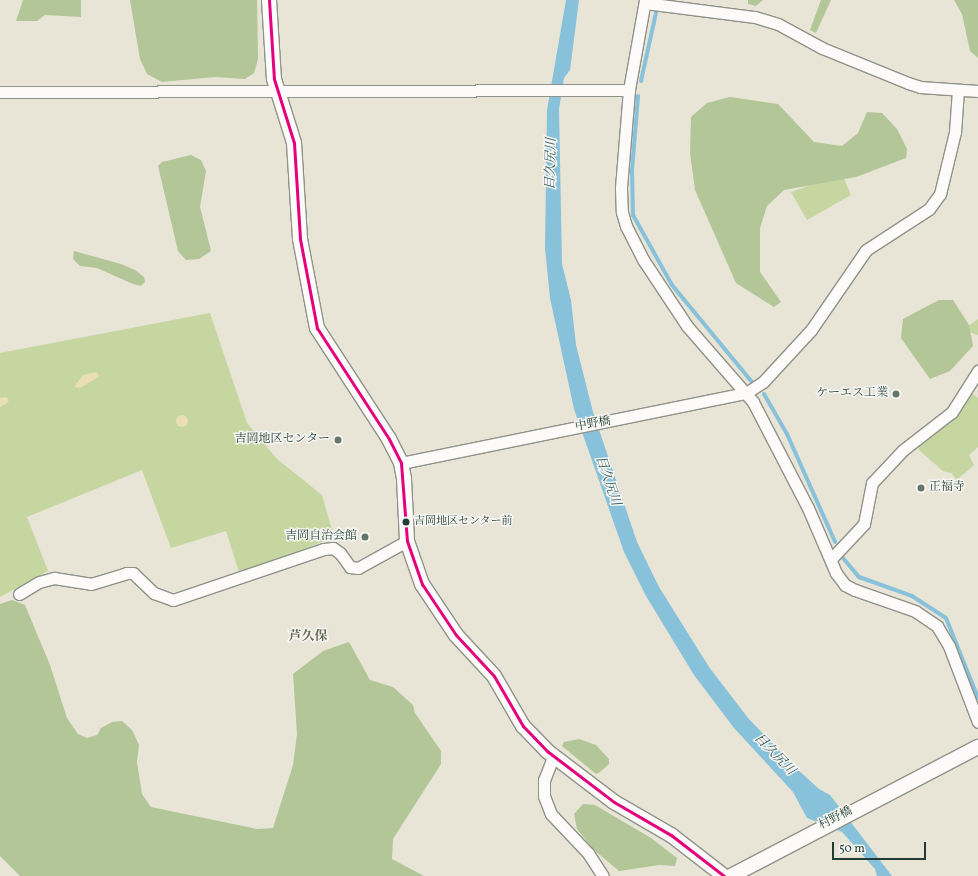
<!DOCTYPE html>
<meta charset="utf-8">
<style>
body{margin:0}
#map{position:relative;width:978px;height:876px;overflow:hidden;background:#e8e4d6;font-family:Vollkorn,"Noto Serif JP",serif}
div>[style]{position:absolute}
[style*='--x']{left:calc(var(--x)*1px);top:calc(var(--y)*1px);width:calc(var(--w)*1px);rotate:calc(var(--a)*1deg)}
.green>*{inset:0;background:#c5d6a0}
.forest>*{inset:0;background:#b2c698}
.sand>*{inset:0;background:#ebdeb7}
.round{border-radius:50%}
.water>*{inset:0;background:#88c1da}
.stream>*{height:4px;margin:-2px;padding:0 2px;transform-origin:2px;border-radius:2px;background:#88c1da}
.roads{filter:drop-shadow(1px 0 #8f9289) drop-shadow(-1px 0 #8f9289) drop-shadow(0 1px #8f9289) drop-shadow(0 -1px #8f9289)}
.minor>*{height:11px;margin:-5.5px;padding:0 5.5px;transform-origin:5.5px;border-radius:5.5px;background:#fcfbf9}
.tertiary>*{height:14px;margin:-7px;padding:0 7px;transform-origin:7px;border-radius:7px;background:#fcfbf9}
.bus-1>*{height:3px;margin:-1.5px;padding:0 1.5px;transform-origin:1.5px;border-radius:1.5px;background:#e5007d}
.dots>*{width:11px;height:11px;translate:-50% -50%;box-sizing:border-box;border:2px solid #f6f6f2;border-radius:50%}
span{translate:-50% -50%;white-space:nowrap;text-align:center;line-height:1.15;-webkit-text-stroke:3px #f6f6f2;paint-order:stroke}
.bus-label{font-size:11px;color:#1f3d34}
.left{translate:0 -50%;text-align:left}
.poi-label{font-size:12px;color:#1f3d34}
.right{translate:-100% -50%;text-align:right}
.street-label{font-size:12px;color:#1f3d34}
.water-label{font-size:13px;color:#2f5a5e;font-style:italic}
.neighbourhood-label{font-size:13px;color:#666850;font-weight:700}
.scale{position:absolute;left:832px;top:842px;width:94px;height:18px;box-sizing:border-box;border:2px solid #1f3d34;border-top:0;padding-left:5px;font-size:12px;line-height:14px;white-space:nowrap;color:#1f3d34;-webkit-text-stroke:3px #f6f6f2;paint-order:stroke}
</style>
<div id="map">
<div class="green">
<div style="clip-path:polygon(842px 174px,851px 195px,807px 220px,791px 192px)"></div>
<div style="clip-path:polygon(210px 313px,247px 423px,277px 459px,322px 495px,334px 537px,240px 575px,226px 531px,171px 548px,142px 470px,27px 517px,48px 571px,0 597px,0 353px)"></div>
<div style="clip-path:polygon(978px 319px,978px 335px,963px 330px)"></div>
<div style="clip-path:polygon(971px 392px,978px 398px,978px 447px,969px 455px,974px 465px,957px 480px,951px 473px,943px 471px,919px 450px,919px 445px,956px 415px)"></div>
</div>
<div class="forest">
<div style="clip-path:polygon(23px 0,81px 0,81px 17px,45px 15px,37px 21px,16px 21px)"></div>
<div style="clip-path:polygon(130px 0,257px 0,258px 59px,254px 73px,245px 79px,215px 77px,162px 82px,147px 74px,140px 59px)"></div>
<div style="clip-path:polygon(748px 0,763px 0,756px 6px,748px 4px)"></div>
<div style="clip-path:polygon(821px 0,831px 0,816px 33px,810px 30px)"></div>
<div style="clip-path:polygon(954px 0,978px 0,978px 58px,970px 51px,962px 14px)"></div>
<div style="clip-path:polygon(730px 97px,778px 104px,814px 142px,842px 146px,858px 133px,867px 112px,882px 113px,897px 129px,907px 149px,906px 158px,856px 177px,784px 190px,767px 206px,760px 228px,760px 272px,781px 302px,774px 307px,736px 283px,695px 190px,690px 153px,691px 117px,707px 103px)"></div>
<div style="clip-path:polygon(191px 155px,201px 160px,206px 171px,200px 207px,211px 251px,199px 259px,186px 260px,178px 251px,158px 166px,162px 162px)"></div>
<div style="clip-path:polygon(74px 251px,121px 264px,135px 270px,144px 277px,145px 282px,141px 286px,133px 284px,97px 268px,80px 266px,73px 259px)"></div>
<div style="clip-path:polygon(939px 300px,953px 300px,969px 325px,973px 346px,950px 371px,930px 379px,901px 338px,903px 319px)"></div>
<div style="clip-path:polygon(12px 600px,25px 605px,50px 665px,67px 718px,78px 734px,87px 738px,97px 735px,101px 728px,112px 722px,122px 721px,132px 730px,139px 745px,137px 762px,142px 794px,151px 807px,257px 829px,273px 828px,293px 765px,297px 734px,293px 674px,323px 651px,349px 642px,370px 680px,393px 687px,413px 705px,415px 713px,441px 751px,441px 764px,393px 839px,392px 859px,424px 876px,20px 876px,0 856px,0 604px)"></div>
<div style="clip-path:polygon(579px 739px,596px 745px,609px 759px,609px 764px,600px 772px,596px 774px,562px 746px,564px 742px)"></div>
<div style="clip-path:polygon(583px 804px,595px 805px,651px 838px,677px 858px,675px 866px,659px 865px,619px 871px,594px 850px,577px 829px,574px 814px)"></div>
</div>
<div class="sand">
<div style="clip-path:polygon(97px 372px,99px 376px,95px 379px,80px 388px,74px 387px,83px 375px)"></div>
<div style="clip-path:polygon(6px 397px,9px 400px,7px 403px,0 407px,0 398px)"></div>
<div class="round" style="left:176px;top:415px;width:12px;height:12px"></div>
</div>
<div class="water">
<div style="clip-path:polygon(566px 0,579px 0,570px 70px,564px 78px,559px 109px,562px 264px,571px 300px,576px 345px,593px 412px,637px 542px,659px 587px,709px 667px,748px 718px,796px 768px,819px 789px,830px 795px,892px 876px,877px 876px,875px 869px,842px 832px,807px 818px,793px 792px,734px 728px,694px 675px,646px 596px,624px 552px,574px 409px,550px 298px,545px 248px,547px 110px)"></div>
</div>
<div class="stream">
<div style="--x:641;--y:81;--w:70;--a:-77.6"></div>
<div style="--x:638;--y:96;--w:75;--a:94.6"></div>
<div style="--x:632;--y:171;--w:44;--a:88.7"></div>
<div style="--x:633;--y:215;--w:80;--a:60.9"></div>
<div style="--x:672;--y:285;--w:126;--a:50.5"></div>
<div style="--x:764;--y:394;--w:46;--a:60.1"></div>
<div style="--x:787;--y:434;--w:118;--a:66"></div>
<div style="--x:843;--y:558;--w:25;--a:50"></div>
<div style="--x:859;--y:577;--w:56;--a:19.7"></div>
<div style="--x:912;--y:596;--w:40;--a:32.9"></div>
<div style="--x:946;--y:618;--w:86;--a:68.2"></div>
</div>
<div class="roads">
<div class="minor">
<div style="--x:645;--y:0;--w:91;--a:100.1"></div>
<div style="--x:629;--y:90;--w:98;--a:94.7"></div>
<div style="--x:621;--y:188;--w:24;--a:88"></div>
<div style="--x:622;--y:212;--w:15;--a:74"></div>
<div style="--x:626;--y:226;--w:39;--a:63"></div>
<div style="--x:644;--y:261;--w:78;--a:56.5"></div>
<div style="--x:687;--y:326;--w:101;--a:49"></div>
<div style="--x:753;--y:402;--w:119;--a:62.6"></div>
<div style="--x:808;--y:508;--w:71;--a:66.7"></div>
<div style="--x:836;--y:573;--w:15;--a:53"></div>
<div style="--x:845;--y:585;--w:11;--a:27"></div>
<div style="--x:855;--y:590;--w:64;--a:19.3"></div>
<div style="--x:915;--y:611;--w:27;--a:34"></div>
<div style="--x:937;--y:626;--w:23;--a:59"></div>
<div style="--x:949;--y:646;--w:81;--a:69.1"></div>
<div style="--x:645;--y:3;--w:111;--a:7.3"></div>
<div style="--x:755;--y:17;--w:24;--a:17"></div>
<div style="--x:778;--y:24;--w:50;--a:28.6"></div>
<div style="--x:822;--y:48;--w:93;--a:22.1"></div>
<div style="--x:908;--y:83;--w:13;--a:18"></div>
<div style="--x:920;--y:87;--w:58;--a:3.9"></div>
<div style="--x:0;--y:92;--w:629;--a:-0.18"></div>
<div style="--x:401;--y:463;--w:352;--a:-11.5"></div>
<div style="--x:746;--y:393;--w:20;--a:-33"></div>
<div style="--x:763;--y:382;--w:71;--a:-47.3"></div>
<div style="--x:811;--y:330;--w:97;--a:-55.5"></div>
<div style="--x:866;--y:250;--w:75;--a:-33.1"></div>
<div style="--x:929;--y:209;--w:19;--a:-54"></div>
<div style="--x:940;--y:194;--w:64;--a:-76.4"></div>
<div style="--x:955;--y:132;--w:42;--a:-85.9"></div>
<div style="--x:831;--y:559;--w:48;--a:-46.7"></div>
<div style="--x:864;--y:524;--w:42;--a:-79"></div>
<div style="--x:872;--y:483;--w:45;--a:-46.8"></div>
<div style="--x:903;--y:450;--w:62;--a:-37.8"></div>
<div style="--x:952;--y:412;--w:49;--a:-57.6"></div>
<div style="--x:19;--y:594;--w:23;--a:-31"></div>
<div style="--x:39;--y:582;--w:16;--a:-15"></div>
<div style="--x:54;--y:578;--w:37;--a:9"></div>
<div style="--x:91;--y:584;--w:37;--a:-17"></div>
<div style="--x:126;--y:573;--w:7;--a:0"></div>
<div style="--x:133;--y:573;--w:29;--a:44"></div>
<div style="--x:154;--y:593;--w:20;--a:20"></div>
<div style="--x:173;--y:600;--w:159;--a:-18.7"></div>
<div style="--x:324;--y:549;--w:9;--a:-6"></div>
<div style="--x:333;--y:548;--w:9;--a:36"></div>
<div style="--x:340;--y:553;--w:17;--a:54"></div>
<div style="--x:350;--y:567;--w:8;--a:7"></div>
<div style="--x:358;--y:568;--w:56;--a:-28.9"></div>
<div style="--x:553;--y:757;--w:25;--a:111"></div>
<div style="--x:544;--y:780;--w:16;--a:90"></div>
<div style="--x:544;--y:796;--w:19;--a:69"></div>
<div style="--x:551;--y:814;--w:54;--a:46.5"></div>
<div style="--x:588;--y:853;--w:27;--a:57"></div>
</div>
<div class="tertiary">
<div style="--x:269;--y:0;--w:79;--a:86.4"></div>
<div style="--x:274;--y:79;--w:67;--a:72.6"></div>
<div style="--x:294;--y:143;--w:96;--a:86.4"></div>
<div style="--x:300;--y:239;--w:91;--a:79.2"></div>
<div style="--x:317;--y:328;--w:132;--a:57"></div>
<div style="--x:389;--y:439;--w:27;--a:63"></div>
<div style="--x:401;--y:463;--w:16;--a:79"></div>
<div style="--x:404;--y:479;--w:62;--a:87.2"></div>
<div style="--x:407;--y:541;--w:46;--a:70.8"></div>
<div style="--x:422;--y:584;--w:61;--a:56.3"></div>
<div style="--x:456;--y:635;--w:56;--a:47.2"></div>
<div style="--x:494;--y:676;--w:58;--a:59.9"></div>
<div style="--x:523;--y:726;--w:35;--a:46"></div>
<div style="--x:547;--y:751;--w:84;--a:37.3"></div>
<div style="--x:614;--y:802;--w:66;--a:30.1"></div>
<div style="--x:671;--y:835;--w:67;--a:37.7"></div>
<div style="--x:731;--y:876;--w:279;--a:-27.6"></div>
</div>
</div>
<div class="bus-1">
<div style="--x:269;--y:0;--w:79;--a:86.4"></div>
<div style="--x:274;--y:79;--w:67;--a:72.6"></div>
<div style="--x:294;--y:143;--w:96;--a:86.4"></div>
<div style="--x:300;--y:239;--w:91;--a:79.2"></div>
<div style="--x:317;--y:328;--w:132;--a:57"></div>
<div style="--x:389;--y:439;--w:27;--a:63"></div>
<div style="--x:401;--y:463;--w:78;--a:85.6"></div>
<div style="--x:407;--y:541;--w:46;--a:70.8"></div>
<div style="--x:422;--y:584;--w:61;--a:56.3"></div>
<div style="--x:456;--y:635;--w:56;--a:47.2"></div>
<div style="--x:494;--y:676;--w:58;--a:59.9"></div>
<div style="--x:523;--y:726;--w:35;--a:46"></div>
<div style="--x:547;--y:751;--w:84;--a:37.3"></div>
<div style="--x:614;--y:802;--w:66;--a:30.1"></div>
<div style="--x:671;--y:835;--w:67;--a:37.7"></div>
</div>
<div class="dots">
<div style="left:896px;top:394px;background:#65776d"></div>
<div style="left:338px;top:440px;background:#65776d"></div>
<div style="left:921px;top:488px;background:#65776d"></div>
<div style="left:406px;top:522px;background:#1f3d34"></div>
<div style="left:365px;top:537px;background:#65776d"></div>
</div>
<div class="bus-label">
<span class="left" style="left:414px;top:522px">吉岡地区センター前</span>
</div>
<div class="poi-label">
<span class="right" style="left:888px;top:394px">ケーエス工業</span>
<span class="right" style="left:330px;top:440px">吉岡地区センター</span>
<span class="left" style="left:929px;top:488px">正福寺</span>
<span class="right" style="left:357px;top:537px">吉岡自治会館</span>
</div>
<div class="street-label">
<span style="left:593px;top:425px;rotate:-10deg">中野橋</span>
<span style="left:836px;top:819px;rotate:-27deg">村野橋</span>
</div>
<div class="water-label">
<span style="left:552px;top:164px;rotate:-89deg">目久尻川</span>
<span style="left:607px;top:481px;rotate:71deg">目久尻川</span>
<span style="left:774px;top:755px;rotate:46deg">目久尻川</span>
</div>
<div class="neighbourhood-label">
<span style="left:308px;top:637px">芦久保</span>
</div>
<div class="scale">50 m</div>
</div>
